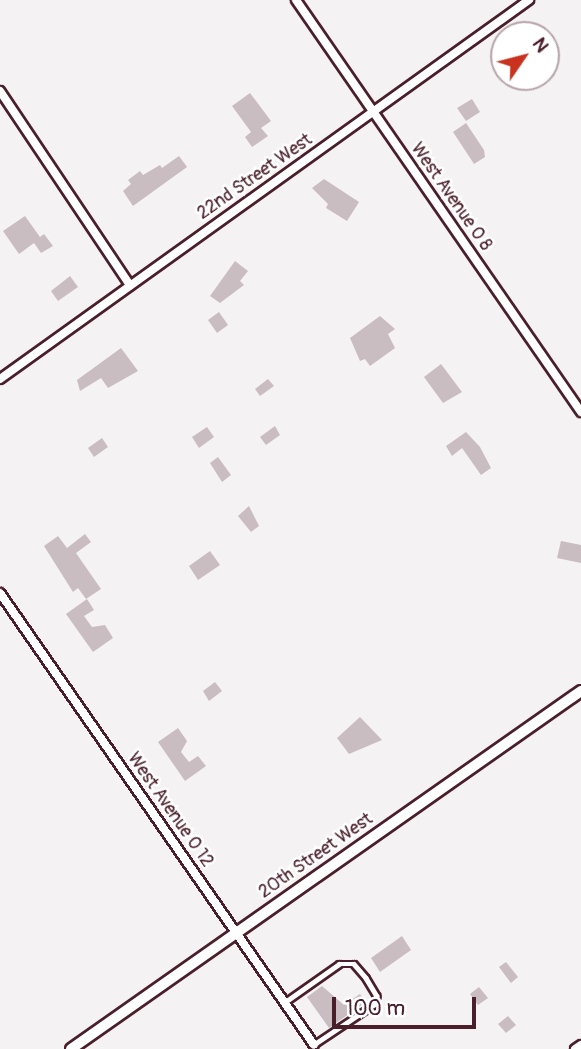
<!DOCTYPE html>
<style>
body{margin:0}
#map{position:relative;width:581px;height:1049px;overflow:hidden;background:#f4f2f2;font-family:Pangolin,sans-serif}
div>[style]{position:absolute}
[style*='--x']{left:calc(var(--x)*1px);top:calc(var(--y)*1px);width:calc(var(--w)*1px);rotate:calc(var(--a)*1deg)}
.building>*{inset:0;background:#cabdc1}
.roads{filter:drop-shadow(2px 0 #4a1f2b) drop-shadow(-2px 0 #4a1f2b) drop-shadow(0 2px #4a1f2b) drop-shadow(0 -2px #4a1f2b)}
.lane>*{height:4.5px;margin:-2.25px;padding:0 2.25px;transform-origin:2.25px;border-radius:2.25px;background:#fff}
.street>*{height:8px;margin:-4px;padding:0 4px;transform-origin:4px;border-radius:4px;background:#fff}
.secondary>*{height:10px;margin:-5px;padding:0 5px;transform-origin:5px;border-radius:5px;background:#fff}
span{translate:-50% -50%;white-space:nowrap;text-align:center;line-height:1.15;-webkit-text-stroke:5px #fff;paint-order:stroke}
.street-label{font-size:18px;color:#4a1f2b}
.north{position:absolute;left:490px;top:21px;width:70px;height:70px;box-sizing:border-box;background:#fff;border:2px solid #b7a5aa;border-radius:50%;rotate:55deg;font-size:19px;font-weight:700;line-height:28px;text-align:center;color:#4a1f2b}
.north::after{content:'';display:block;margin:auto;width:24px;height:32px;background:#c8321e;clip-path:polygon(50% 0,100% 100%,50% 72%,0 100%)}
.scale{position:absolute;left:332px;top:997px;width:144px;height:32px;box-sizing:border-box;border:4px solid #4a1f2b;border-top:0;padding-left:9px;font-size:21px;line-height:24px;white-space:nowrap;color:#4a1f2b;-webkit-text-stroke:5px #fff;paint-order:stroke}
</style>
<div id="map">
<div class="building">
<div style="clip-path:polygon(250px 93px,271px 121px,261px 128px,268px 136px,252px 147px,245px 137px,251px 132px,232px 106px)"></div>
<div style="clip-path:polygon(472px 99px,480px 112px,466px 121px,457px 108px)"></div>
<div style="clip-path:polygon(466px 123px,484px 150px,485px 157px,474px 164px,453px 132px)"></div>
<div style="clip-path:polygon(179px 156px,187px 167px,133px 206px,123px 191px,131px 184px,128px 180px,140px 171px,143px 175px,160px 165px,162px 168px)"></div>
<div style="clip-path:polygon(324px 179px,359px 202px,347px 221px,326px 208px,328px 204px,312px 188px)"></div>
<div style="clip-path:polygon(25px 216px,40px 237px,44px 234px,53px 246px,41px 253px,34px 243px,19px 254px,3px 231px)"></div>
<div style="clip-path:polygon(235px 261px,248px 271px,240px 281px,244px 285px,220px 303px,210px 296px)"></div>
<div style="clip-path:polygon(70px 276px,78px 287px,58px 301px,51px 291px)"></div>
<div style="clip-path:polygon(219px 312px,228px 325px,217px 333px,208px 320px)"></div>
<div style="clip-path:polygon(380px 316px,395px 329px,388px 334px,395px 348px,370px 366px,365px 359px,360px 361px,350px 338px)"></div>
<div style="clip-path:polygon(121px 348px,138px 371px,108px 388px,101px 378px,80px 391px,77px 380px)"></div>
<div style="clip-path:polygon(441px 364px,462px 392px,443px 403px,424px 377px)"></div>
<div style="clip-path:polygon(268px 379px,274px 386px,260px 396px,255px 389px)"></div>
<div style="clip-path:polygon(275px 426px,280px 435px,266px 445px,260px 437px)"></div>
<div style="clip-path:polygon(207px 427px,214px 437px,199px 448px,192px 437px)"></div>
<div style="clip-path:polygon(466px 432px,480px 447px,491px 468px,481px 475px,462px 448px,452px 456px,446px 446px)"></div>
<div style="clip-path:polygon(102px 438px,108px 447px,94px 457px,88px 448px)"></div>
<div style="clip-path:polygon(218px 457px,231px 475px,222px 482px,210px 463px)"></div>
<div style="clip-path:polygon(249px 506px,259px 526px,251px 532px,238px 516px)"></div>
<div style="clip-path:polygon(85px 534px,91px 542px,76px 553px,101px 589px,86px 599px,78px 588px,73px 592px,44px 546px,58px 536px,67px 548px)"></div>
<div style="clip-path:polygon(561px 541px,581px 545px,581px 563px,557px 558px)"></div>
<div style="clip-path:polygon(210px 551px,220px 565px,198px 580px,189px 566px)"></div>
<div style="clip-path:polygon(87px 599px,94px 610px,84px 616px,92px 627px,105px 625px,113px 638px,93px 652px,66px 614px)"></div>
<div style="clip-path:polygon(215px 682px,222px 691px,209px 701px,203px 691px)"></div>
<div style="clip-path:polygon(360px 717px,382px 740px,349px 754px,337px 738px)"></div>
<div style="clip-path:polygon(178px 728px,187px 741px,181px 752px,189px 762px,198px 756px,206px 766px,185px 781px,158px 742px)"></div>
<div style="clip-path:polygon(402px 936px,411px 950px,380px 972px,371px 958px)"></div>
<div style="clip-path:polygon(506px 962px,518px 977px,511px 983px,499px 967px)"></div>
<div style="clip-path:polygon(322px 986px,344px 1005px,360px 994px,366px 1002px,329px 1028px,307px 997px)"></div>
<div style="clip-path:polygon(479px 987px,488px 998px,478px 1005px,470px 994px)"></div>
<div style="clip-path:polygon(508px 1016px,516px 1025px,506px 1033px,498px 1024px)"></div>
</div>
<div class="roads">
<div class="lane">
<div style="--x:285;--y:1002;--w:66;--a:-35.1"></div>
<div style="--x:339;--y:964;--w:15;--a:0"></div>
<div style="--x:354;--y:964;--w:18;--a:49"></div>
<div style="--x:366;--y:978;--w:21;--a:59"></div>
<div style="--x:377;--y:996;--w:9;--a:108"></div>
<div style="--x:374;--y:1005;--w:72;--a:146.3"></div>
</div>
<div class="street">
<div style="--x:296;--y:0;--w:501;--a:55.33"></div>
<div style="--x:0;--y:91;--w:234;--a:56.2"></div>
<div style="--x:0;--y:379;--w:651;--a:-35.62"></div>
<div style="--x:0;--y:593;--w:550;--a:55.21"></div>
<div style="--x:575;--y:1049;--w:7;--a:-34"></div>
</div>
<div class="secondary">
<div style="--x:71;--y:1049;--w:623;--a:-35.07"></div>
</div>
</div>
<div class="street-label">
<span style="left:255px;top:177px;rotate:-35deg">22nd Street West</span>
<span style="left:451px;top:197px;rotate:55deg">West Avenue O 8</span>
<span style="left:170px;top:810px;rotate:55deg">West Avenue O 12</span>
<span style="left:316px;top:856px;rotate:-35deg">20th Street West</span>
</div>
<div class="north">N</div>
<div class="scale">100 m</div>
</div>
